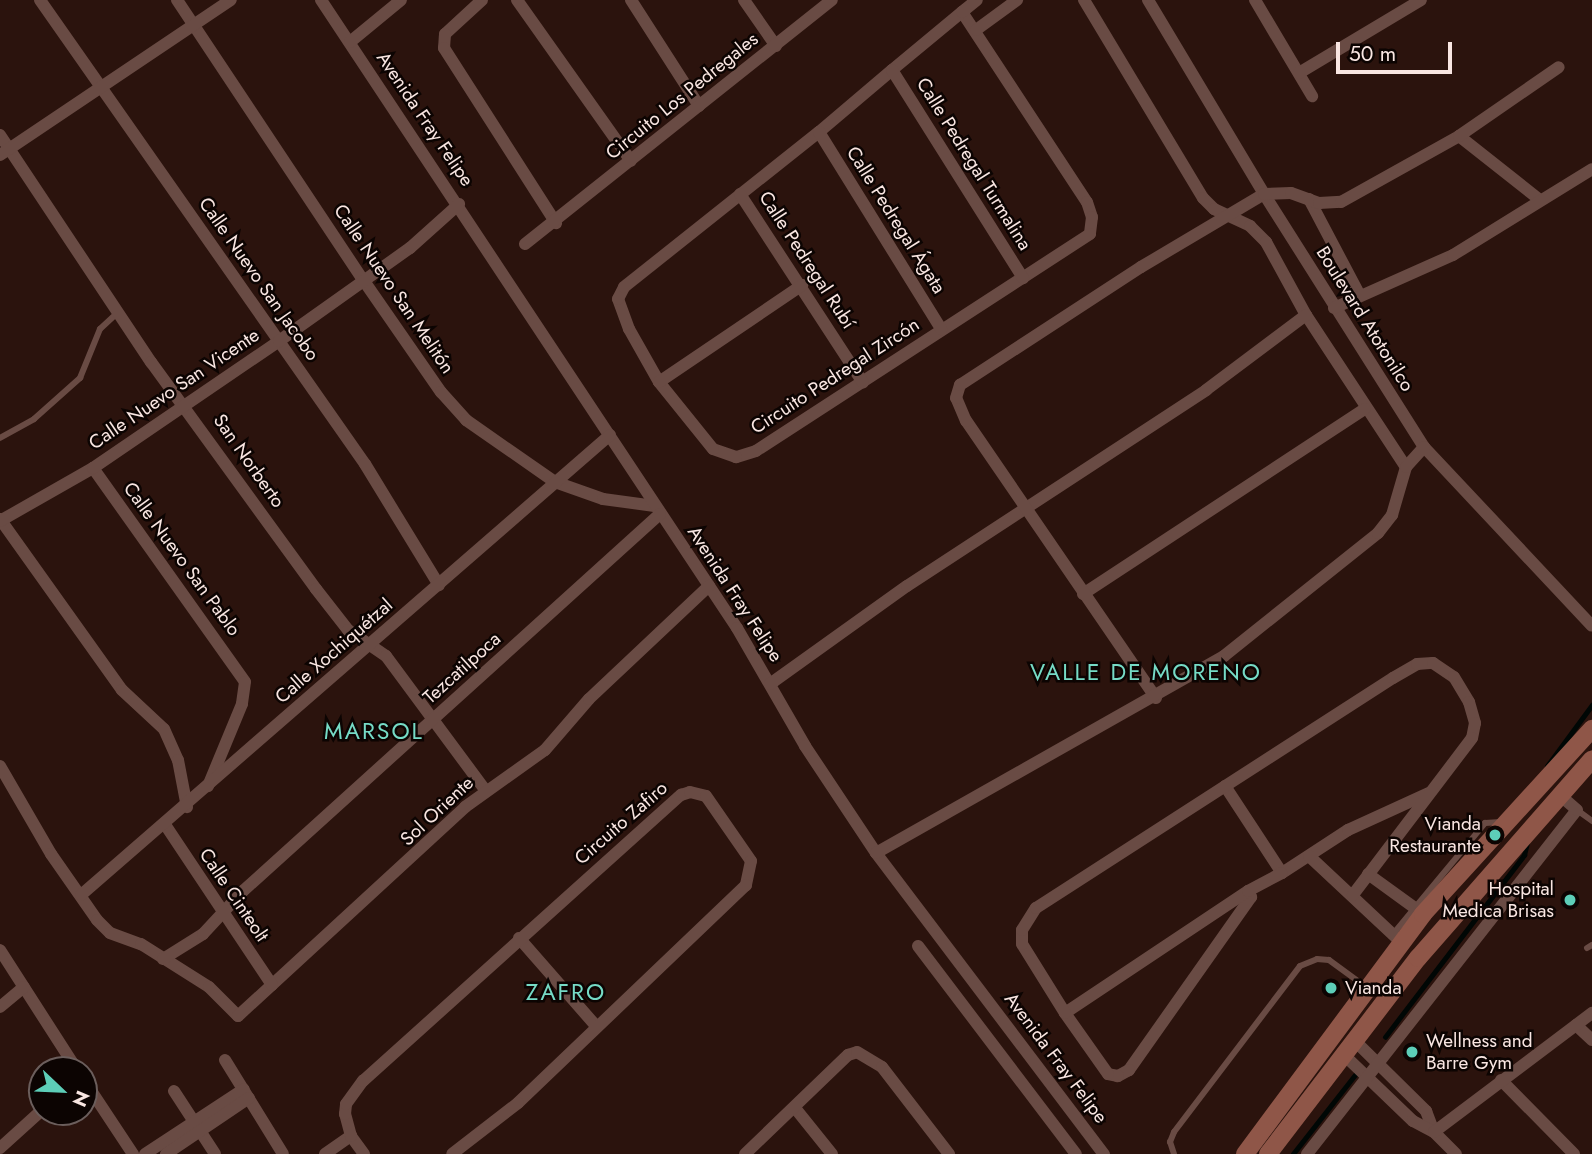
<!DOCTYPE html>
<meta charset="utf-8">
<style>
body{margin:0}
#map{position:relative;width:1592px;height:1154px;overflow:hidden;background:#2b130d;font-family:Jost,sans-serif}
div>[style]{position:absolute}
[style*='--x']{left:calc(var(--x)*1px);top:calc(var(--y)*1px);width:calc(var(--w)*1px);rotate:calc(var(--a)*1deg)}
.stream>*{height:4.5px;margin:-2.25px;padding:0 2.25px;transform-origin:2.25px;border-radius:2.25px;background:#000705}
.service>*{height:6px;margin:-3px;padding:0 3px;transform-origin:3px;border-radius:3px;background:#694b44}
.minor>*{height:12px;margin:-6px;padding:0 6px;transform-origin:6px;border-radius:6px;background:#694b44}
.secondary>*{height:18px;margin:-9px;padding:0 9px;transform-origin:9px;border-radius:9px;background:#8f5648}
.dots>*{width:19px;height:19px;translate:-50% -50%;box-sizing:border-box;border:4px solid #0c0402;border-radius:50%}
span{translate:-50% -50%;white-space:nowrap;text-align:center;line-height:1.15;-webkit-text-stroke:5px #0c0402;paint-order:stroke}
.street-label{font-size:19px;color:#f9e6e2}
.poi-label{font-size:19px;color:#f9e6e2}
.right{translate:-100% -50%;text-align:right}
.left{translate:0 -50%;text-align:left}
.quarter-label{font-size:23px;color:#76dbc6;letter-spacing:2px}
.north{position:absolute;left:28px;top:1056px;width:70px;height:70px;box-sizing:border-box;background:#0c0402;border:2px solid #6b5e5c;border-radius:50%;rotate:113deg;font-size:19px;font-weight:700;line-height:28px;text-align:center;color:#f9e6e2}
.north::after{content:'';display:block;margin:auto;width:24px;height:32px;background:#5dceb8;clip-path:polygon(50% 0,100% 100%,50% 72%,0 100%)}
.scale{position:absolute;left:1336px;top:42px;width:116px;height:32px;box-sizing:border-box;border:4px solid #f9e6e2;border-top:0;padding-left:9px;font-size:21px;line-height:24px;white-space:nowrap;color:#f9e6e2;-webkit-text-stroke:5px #0c0402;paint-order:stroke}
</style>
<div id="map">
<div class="stream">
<div style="--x:1547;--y:766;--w:76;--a:-53.6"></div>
<div style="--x:1385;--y:1037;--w:229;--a:-52.6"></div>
<div style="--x:1524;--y:855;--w:12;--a:-76"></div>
<div style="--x:1293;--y:1154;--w:100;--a:-51.9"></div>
</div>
<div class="service">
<div style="--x:0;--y:438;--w:39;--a:-29"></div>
<div style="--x:34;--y:419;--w:62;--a:-41.7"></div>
<div style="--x:80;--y:378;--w:53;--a:-67.8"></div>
<div style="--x:100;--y:329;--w:25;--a:-43"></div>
<div style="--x:1577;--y:810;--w:19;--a:36"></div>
<div style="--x:1394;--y:933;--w:143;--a:-50.4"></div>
<div style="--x:1485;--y:823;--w:16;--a:-4"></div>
<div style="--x:1587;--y:948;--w:6;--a:-31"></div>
<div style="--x:1174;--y:1154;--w:13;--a:-108"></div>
<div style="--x:1170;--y:1142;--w:11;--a:-68"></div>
<div style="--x:1174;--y:1132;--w:208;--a:-52.8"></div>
<div style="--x:1300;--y:966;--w:18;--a:-22"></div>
<div style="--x:1317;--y:959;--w:12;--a:5"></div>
<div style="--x:1329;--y:960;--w:46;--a:36.1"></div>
</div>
<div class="minor">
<div style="--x:40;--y:0;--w:566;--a:54.99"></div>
<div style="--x:365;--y:464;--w:142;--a:58.6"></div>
<div style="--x:177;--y:0;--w:338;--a:56.4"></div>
<div style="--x:364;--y:281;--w:135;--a:55.3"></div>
<div style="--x:441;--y:392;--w:38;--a:48"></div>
<div style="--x:466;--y:420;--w:108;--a:34.9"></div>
<div style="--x:555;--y:482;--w:51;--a:19.5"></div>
<div style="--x:603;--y:499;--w:52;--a:7.7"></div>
<div style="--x:321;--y:0;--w:753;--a:56.48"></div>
<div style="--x:737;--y:628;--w:136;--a:60"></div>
<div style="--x:805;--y:746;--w:128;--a:56.4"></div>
<div style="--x:876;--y:853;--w:378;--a:52.9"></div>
<div style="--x:482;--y:0;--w:50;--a:137.4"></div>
<div style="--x:445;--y:34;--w:14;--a:94"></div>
<div style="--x:444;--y:48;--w:208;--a:57.4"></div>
<div style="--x:517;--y:0;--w:197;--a:54.7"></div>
<div style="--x:631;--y:0;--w:126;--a:57.3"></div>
<div style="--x:744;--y:0;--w:56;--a:55.2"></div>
<div style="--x:1084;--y:0;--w:231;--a:59"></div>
<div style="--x:1203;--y:198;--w:16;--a:45"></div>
<div style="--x:1214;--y:209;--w:40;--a:25"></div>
<div style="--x:1250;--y:226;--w:23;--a:45"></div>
<div style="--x:1266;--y:242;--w:83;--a:61.3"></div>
<div style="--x:1306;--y:315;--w:182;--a:56.7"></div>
<div style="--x:1148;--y:0;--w:226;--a:59.1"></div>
<div style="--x:1264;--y:194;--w:299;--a:57.7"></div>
<div style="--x:1424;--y:447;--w:245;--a:46.8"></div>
<div style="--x:1255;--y:0;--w:112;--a:59.3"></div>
<div style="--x:962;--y:12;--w:227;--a:56.7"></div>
<div style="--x:1087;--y:202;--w:16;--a:72"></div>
<div style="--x:1092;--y:217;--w:17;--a:97"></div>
<div style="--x:1090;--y:234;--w:398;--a:147"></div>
<div style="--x:756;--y:451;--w:21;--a:163"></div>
<div style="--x:736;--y:457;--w:24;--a:-161"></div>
<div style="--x:713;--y:449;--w:86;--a:-128.9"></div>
<div style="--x:659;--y:382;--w:61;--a:-119.5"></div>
<div style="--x:629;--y:329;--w:32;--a:-110"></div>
<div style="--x:618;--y:299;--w:13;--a:-63"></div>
<div style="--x:624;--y:287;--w:249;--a:-38.5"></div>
<div style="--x:819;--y:132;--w:96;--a:-40.3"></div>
<div style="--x:892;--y:70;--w:91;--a:-39.6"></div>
<div style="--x:962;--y:12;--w:19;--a:-39"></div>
<div style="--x:976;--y:30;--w:51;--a:-36.2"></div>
<div style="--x:350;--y:42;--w:66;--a:-39.5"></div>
<div style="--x:892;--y:70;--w:246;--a:57.8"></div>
<div style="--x:1299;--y:73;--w:142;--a:-30.9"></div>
<div style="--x:819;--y:132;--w:232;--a:58.2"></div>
<div style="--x:0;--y:135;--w:273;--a:56.4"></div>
<div style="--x:151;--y:362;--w:281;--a:54"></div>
<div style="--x:316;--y:589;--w:52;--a:52"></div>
<div style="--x:348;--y:630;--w:46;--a:34.4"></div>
<div style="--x:386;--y:656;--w:168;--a:53.5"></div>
<div style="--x:1459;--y:136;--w:103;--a:38.3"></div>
<div style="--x:0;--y:155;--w:278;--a:-33.9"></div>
<div style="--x:740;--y:194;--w:225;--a:56.9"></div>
<div style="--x:1309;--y:199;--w:107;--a:62.2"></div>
<div style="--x:525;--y:244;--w:392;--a:-38.5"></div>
<div style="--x:1334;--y:308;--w:130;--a:-24"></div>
<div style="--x:1453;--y:255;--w:163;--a:-31.7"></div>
<div style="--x:659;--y:382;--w:173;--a:-34.1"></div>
<div style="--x:93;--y:468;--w:262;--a:54.6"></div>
<div style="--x:245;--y:682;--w:22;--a:98"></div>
<div style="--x:242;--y:704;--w:89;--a:112.5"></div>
<div style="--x:0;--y:519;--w:210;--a:54.5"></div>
<div style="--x:122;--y:690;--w:57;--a:42.9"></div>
<div style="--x:164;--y:729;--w:34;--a:66"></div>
<div style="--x:178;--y:760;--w:48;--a:79.2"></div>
<div style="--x:0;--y:521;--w:107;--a:-29.7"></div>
<div style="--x:93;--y:468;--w:225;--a:-34.3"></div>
<div style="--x:279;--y:341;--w:161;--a:-35.4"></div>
<div style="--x:410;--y:248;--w:66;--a:-41.9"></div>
<div style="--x:1083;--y:594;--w:337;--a:-33.3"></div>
<div style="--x:770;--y:684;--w:168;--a:-35.6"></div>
<div style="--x:907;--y:586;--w:358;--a:-33.2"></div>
<div style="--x:1206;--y:390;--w:125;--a:-36.9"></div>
<div style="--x:1156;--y:698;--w:336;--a:-124.4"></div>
<div style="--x:966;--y:421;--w:25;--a:-113"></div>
<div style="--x:956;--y:398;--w:14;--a:-73"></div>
<div style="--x:960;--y:385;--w:216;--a:-33.1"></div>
<div style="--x:1141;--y:267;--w:143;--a:-30.7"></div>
<div style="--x:1264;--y:194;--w:27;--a:-2"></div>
<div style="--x:1291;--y:193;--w:30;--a:20"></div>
<div style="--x:1319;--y:203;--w:22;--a:-3"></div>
<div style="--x:1341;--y:202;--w:135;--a:-29.2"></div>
<div style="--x:1459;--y:136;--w:121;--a:-34.6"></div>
<div style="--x:0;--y:766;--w:102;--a:59.9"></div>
<div style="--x:51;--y:854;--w:80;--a:55.1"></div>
<div style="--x:97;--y:920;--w:18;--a:45"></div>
<div style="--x:110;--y:933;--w:33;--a:20"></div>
<div style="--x:141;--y:944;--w:80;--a:32.3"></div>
<div style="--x:209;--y:987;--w:41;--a:45"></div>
<div style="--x:238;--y:1016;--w:309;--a:-42.6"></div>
<div style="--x:465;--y:807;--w:98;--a:-35.5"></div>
<div style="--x:545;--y:750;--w:67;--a:-49.2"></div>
<div style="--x:589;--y:699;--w:165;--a:-43.3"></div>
<div style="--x:1225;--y:786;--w:104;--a:56.8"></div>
<div style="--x:1282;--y:873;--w:79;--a:-33.1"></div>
<div style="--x:1348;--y:830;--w:89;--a:-24.6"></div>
<div style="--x:166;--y:826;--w:191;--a:56.3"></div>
<div style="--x:876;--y:853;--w:400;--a:-29.5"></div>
<div style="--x:1224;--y:656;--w:197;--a:-38.6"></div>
<div style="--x:1378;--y:533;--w:23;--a:-52"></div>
<div style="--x:1392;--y:515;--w:50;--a:-73.7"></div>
<div style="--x:1406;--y:467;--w:27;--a:-48"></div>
<div style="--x:1309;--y:856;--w:126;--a:43.1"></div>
<div style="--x:1368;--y:874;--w:68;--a:36"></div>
<div style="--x:1248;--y:891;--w:7;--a:63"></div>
<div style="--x:1251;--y:897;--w:212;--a:125.2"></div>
<div style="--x:1129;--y:1070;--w:13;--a:151"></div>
<div style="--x:1118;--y:1076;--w:10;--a:-169"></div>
<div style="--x:1108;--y:1074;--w:75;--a:-125.2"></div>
<div style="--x:1065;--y:1013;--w:220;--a:-33.7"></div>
<div style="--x:1248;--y:891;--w:38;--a:-28"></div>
<div style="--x:81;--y:895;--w:701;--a:-41.01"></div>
<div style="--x:519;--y:938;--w:118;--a:48.8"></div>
<div style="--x:918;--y:946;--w:261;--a:52.8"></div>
<div style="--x:0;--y:950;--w:143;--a:57.3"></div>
<div style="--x:163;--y:959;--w:47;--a:-32"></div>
<div style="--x:203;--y:934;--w:59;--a:-47.1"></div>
<div style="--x:243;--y:891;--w:562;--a:-42.12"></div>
<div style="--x:0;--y:1007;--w:31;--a:-40"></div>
<div style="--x:1065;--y:1013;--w:81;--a:-121.9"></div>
<div style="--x:1022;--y:944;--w:14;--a:-90"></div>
<div style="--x:1022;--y:930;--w:26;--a:-58"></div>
<div style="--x:1036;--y:908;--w:425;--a:-32.8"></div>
<div style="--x:1393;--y:678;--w:28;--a:-30"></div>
<div style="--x:1417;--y:664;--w:16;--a:-4"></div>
<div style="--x:1433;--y:663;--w:25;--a:34"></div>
<div style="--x:1454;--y:677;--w:29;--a:59"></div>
<div style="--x:1469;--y:702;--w:22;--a:74"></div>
<div style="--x:1475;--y:723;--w:15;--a:101"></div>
<div style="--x:1472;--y:738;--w:197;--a:127.2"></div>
<div style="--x:1576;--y:1025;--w:22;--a:43"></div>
<div style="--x:1353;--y:1039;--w:103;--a:44.6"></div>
<div style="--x:1426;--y:1111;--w:22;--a:69"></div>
<div style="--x:1342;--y:1053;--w:98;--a:43.8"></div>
<div style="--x:1413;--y:1121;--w:24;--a:28"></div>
<div style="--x:1434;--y:1132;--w:31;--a:45"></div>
<div style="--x:225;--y:1060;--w:110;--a:58.3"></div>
<div style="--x:84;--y:1080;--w:89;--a:56.5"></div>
<div style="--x:1501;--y:1080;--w:104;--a:45.4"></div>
<div style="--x:174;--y:1091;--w:75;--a:56.9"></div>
<div style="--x:795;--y:1108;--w:59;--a:51.2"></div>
<div style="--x:1434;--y:1132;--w:198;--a:-37"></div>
<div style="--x:0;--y:1148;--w:57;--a:-42.1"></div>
<div style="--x:145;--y:1154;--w:118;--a:-33.3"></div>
<div style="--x:166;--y:1154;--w:100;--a:-34"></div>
<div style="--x:325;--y:1154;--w:32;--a:-35"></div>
<div style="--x:364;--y:1154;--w:22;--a:-126"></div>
<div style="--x:351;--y:1136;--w:23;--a:-105"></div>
<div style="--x:345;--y:1114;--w:10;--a:-84"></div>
<div style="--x:346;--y:1104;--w:29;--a:-54"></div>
<div style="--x:363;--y:1081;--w:428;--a:-42"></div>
<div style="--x:681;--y:795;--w:9;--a:-18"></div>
<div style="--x:690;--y:792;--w:16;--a:14"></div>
<div style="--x:706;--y:796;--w:79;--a:55.3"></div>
<div style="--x:751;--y:861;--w:25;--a:102"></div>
<div style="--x:746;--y:885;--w:315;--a:136.3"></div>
<div style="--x:518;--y:1103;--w:83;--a:142.3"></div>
<div style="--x:745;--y:1154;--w:143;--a:-43.9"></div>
<div style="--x:848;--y:1055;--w:9;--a:-18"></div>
<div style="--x:857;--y:1052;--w:29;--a:31"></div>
<div style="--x:882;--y:1067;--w:110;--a:52.4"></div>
<div style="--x:1307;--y:1154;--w:437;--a:-51.9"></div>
<div style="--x:1577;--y:810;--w:20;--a:-139"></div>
</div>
<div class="secondary">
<div style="--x:1245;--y:1154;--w:299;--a:-53.4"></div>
<div style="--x:1423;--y:914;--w:251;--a:-47.6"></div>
<div style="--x:1268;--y:1154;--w:247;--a:-52.6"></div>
<div style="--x:1418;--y:958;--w:264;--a:-48.8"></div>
</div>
<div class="dots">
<div style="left:1495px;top:835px;background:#5dceb8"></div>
<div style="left:1570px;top:900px;background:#5dceb8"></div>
<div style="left:1331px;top:988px;background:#5dceb8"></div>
<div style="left:1412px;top:1052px;background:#5dceb8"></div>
</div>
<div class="street-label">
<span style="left:682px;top:96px;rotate:-39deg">Circuito Los Pedregales</span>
<span style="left:425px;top:119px;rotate:56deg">Avenida Fray Felipe</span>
<span style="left:974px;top:164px;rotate:58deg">Calle Pedregal Turmalina</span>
<span style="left:896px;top:220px;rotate:58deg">Calle Pedregal Ágata</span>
<span style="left:807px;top:260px;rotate:57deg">Calle Pedregal Rubí</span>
<span style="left:259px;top:279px;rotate:55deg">Calle Nuevo San Jacobo</span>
<span style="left:394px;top:289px;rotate:56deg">Calle Nuevo San Melitón</span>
<span style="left:1365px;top:319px;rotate:58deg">Boulevard Atotonilco</span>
<span style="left:835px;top:376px;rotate:-33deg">Circuito Pedregal Zircón</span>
<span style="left:174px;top:389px;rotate:-34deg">Calle Nuevo San Vicente</span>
<span style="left:249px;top:461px;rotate:55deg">San Norberto</span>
<span style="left:182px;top:559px;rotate:54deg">Calle Nuevo San Pablo</span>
<span style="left:735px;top:594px;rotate:57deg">Avenida Fray Felipe</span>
<span style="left:334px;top:651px;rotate:-41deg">Calle Xochiquétzal</span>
<span style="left:462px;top:668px;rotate:-42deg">Tezcatilpoca</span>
<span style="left:437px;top:811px;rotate:-43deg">Sol Oriente</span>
<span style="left:621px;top:823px;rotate:-41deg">Circuito Zafiro</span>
<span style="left:234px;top:895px;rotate:56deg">Calle Cinteolt</span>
<span style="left:1056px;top:1058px;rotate:53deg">Avenida Fray Felipe</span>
</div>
<div class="poi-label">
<span class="right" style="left:1481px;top:835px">Vianda<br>Restaurante</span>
<span class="right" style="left:1554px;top:900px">Hospital<br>Medica Brisas</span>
<span class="left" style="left:1345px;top:988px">Vianda</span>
<span class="left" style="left:1426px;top:1052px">Wellness and<br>Barre Gym</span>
</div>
<div class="quarter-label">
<span style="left:1146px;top:672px">VALLE DE MORENO</span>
<span style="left:374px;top:731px">MARSOL</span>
<span style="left:566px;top:992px">ZAFRO</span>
</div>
<div class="north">N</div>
<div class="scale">50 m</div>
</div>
